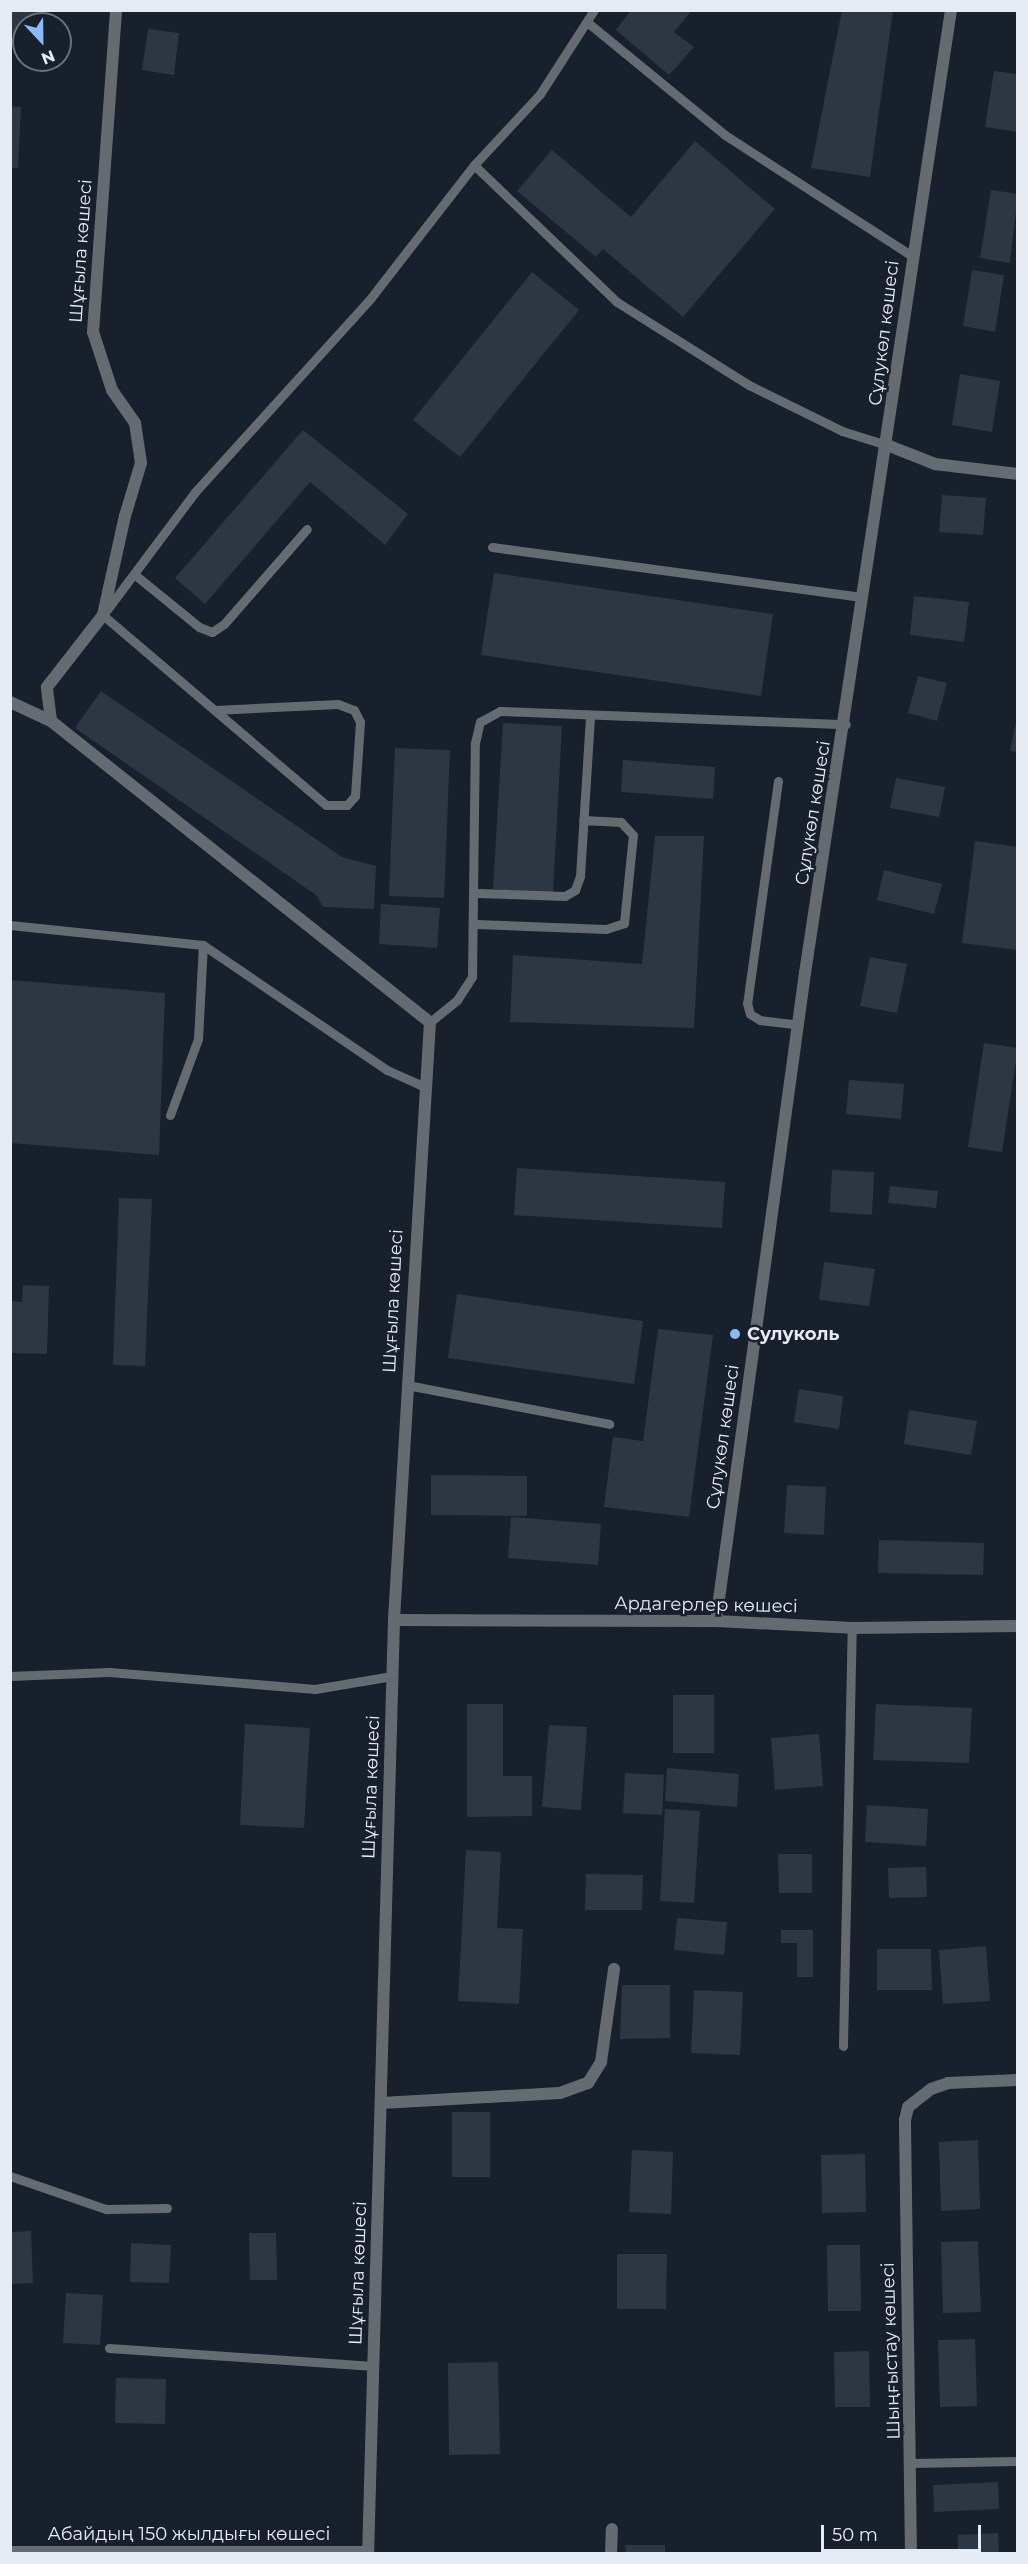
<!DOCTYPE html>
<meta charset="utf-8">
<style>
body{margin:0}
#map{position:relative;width:1028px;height:2564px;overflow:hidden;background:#18202c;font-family:Montserrat,sans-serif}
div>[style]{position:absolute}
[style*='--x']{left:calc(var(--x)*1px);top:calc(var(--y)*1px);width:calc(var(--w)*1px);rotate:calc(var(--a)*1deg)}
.building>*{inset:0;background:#2d3643}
.lane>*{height:9px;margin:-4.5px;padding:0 4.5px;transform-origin:4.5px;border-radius:4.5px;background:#666b71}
.street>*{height:12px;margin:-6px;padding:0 6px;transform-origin:6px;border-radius:6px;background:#666b71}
.dots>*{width:16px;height:16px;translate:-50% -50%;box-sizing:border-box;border:3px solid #18202c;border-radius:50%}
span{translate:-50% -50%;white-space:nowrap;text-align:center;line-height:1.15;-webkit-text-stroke:5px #18202c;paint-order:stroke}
.street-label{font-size:18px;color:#e5eaf3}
.poi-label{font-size:18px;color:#e5eaf3;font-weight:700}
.left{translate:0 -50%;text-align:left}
.frame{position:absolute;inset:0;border:12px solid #e5eaf3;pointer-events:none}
.north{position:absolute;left:12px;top:12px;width:60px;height:60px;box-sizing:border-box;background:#18202c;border:2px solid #6a717c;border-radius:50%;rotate:158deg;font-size:16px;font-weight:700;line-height:24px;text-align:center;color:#e5eaf3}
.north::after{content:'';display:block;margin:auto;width:21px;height:27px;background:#8cb9fc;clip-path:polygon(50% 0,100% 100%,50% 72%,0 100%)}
.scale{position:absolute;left:821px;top:2525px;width:160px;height:27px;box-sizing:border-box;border:3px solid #e5eaf3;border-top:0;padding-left:8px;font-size:18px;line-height:21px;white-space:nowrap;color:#e5eaf3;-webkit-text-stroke:4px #18202c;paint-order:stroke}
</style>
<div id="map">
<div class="building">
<div style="clip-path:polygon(10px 10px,37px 10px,35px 24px,24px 24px,24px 37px,10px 35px)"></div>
<div style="clip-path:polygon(631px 10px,692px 10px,674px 32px,694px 47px,669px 75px,616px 30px)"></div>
<div style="clip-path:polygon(842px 10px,893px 10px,870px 177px,811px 168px)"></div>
<div style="clip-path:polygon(148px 29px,179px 33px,174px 75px,142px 70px)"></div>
<div style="clip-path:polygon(994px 71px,1018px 74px,1018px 132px,985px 127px)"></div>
<div style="clip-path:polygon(10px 106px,21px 107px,18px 168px,10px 168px)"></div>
<div style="clip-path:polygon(695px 141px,775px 209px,683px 317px,603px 249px,596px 257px,517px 191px,552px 150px,631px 217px)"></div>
<div style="clip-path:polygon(991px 190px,1018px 194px,1010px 263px,980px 258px)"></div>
<div style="clip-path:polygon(972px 270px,1004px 275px,995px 332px,963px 326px)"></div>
<div style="clip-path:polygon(532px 272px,579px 310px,460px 457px,413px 420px)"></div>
<div style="clip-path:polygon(960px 374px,1000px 381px,992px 432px,952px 425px)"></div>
<div style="clip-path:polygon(303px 430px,408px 514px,385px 545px,310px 482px,205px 604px,175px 578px)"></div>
<div style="clip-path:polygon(942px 495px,986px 498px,983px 535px,939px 532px)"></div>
<div style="clip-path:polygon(494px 573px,773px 614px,761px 696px,481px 655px)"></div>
<div style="clip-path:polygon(914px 596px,969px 602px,964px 642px,910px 635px)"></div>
<div style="clip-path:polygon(918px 676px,947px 683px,937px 721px,908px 713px)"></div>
<div style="clip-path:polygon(101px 691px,342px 857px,376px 866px,374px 909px,323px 907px,316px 895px,75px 728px)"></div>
<div style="clip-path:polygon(1016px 722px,1018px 722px,1018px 752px,1010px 751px)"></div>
<div style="clip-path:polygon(503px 723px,562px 726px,553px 893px,493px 889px)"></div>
<div style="clip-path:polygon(395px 748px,450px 750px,444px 898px,389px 896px)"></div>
<div style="clip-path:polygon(623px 760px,715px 767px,713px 799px,621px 792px)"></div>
<div style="clip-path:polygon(896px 778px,945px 787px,939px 817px,890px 808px)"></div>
<div style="clip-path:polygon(655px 836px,704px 836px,694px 1028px,510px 1022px,513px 955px,642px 964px)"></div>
<div style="clip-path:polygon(975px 841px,1018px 847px,1018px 950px,962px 943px)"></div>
<div style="clip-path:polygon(884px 870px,942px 884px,934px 914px,877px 900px)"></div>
<div style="clip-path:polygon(381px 904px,440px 908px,437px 948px,379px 944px)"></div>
<div style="clip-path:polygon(870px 957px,907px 964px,897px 1013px,860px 1006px)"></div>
<div style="clip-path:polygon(10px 980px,165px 993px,159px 1155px,10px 1143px)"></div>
<div style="clip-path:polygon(984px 1043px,1018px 1048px,1002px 1152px,968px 1147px)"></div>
<div style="clip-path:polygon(849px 1080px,904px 1084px,901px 1119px,846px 1114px)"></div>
<div style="clip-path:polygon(517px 1168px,725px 1182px,722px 1228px,514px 1215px)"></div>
<div style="clip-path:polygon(832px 1170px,874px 1172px,872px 1215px,830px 1212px)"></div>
<div style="clip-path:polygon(890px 1186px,938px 1191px,936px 1208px,888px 1203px)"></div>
<div style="clip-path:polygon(119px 1198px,152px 1199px,145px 1366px,113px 1365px)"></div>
<div style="clip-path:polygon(824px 1262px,875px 1269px,869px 1306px,819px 1300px)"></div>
<div style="clip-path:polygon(23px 1285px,49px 1286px,47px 1354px,10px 1353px,10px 1301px,22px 1302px)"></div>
<div style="clip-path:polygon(457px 1294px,643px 1321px,634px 1384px,448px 1358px)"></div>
<div style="clip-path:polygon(658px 1329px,713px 1335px,689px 1517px,604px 1507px,613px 1437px,643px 1441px)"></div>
<div style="clip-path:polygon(799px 1389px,843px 1396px,839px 1429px,794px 1422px)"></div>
<div style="clip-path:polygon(909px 1410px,977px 1421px,971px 1455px,904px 1444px)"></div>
<div style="clip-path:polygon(431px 1475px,527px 1476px,527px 1516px,431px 1515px)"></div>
<div style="clip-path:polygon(787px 1485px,826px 1487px,824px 1535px,784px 1533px)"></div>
<div style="clip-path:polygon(511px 1517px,601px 1524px,598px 1565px,508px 1558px)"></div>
<div style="clip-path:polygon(879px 1540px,984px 1543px,983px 1575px,878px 1573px)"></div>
<div style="clip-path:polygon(673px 1695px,714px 1695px,714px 1753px,673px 1753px)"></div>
<div style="clip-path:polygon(467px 1704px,503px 1704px,503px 1776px,532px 1776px,532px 1816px,467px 1817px)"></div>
<div style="clip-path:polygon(876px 1704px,972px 1708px,969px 1763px,873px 1760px)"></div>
<div style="clip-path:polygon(245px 1724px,310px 1728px,304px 1828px,240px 1825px)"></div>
<div style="clip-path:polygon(549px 1725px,587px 1727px,581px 1810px,542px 1807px)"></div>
<div style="clip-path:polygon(819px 1734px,823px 1786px,775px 1790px,771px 1738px)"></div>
<div style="clip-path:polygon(667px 1768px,739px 1774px,737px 1807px,665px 1801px)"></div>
<div style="clip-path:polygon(625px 1773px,664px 1775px,662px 1815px,623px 1813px)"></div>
<div style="clip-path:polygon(867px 1805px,928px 1809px,926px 1846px,865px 1842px)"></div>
<div style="clip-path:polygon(665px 1809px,700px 1811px,694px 1903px,660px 1901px)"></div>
<div style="clip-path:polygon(466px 1850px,501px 1852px,497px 1928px,523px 1929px,519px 2004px,458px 2001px)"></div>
<div style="clip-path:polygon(778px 1854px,812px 1854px,812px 1893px,779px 1893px)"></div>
<div style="clip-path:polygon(926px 1867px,927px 1897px,889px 1898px,888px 1868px)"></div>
<div style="clip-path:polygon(586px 1874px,643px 1875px,642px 1910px,585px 1910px)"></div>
<div style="clip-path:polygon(677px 1918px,727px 1922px,724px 1955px,674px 1950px)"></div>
<div style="clip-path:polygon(781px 1930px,813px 1930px,813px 1977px,797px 1977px,797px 1943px,781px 1943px)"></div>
<div style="clip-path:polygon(986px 1946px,990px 2001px,943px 2004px,939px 1950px)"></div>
<div style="clip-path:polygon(877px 1949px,931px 1949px,932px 1990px,877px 1990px)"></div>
<div style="clip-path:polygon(622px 1985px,670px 1985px,670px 2038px,620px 2039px)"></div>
<div style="clip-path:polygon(694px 1990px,743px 1992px,740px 2055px,691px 2053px)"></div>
<div style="clip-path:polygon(452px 2112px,490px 2112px,490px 2177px,452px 2177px)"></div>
<div style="clip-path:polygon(978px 2140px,980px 2209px,941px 2211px,939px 2142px)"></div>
<div style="clip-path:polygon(632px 2150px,673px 2152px,671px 2214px,629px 2212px)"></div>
<div style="clip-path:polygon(865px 2154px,866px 2212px,822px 2213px,821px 2155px)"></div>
<div style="clip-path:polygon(31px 2231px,33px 2283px,10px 2284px,10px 2232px)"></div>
<div style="clip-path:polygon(249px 2233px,276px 2233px,277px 2280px,250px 2280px)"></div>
<div style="clip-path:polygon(978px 2241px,981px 2312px,943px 2313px,941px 2242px)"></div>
<div style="clip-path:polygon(131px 2243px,171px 2245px,169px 2283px,130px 2282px)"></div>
<div style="clip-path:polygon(827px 2245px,860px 2245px,861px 2311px,828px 2311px)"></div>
<div style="clip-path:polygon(617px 2254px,667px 2254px,666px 2309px,617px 2309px)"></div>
<div style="clip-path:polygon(66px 2293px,103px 2295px,100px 2345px,63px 2343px)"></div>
<div style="clip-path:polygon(975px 2339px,977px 2406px,940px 2407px,938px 2340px)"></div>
<div style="clip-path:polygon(869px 2351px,870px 2407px,835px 2407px,834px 2352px)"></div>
<div style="clip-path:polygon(498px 2362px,500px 2454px,449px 2455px,448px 2363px)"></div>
<div style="clip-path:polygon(116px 2378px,166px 2379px,165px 2424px,115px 2423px)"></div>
<div style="clip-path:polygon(998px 2482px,999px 2509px,934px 2512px,933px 2485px)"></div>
<div style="clip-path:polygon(998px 2533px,999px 2554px,958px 2554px,958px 2535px)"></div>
<div style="clip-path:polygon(625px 2545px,665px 2545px,665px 2554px,626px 2554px)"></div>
</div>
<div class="lane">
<div style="--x:587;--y:22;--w:178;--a:39.3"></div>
<div style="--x:725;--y:135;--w:223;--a:32.9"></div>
<div style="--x:474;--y:165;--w:198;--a:43.8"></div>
<div style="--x:617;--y:302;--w:156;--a:32.2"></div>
<div style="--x:749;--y:385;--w:104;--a:26.3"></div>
<div style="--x:842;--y:431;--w:47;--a:17.3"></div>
<div style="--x:492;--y:547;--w:373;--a:7.7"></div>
<div style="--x:134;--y:574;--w:84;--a:39.2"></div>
<div style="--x:199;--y:627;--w:14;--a:21"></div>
<div style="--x:212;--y:632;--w:14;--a:-34"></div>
<div style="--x:224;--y:624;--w:126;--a:-48.9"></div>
<div style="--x:215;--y:710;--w:123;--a:-2.8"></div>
<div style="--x:338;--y:704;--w:17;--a:21"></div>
<div style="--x:354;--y:710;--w:13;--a:63"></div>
<div style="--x:360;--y:722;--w:74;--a:93.9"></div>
<div style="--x:355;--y:796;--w:12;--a:132"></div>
<div style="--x:347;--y:805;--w:21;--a:180"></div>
<div style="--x:326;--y:805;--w:293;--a:-139.6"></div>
<div style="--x:103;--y:615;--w:154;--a:-53.2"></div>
<div style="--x:195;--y:492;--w:261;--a:-47.8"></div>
<div style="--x:370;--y:299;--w:170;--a:-52.2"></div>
<div style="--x:474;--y:165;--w:97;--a:-47.1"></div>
<div style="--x:540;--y:94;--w:100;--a:-57.3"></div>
<div style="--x:778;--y:781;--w:224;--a:97.9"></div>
<div style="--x:747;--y:1003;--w:11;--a:75"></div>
<div style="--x:750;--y:1014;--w:12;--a:31"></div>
<div style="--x:760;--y:1020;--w:38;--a:7"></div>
<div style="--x:476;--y:893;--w:89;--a:1.9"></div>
<div style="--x:565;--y:896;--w:12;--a:-31"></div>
<div style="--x:575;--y:890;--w:15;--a:-70"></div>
<div style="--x:580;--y:876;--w:161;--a:-86.4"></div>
<div style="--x:476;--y:924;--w:130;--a:2.2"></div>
<div style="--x:606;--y:929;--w:19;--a:-18"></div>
<div style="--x:624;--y:923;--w:88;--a:-84.2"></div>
<div style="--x:633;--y:835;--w:18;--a:-133"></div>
<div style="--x:621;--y:822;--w:38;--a:-177"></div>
<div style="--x:10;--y:925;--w:194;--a:5.9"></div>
<div style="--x:203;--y:945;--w:222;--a:34.2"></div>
<div style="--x:387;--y:1070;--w:39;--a:24"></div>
<div style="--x:430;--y:1022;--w:35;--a:-39"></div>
<div style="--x:457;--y:1000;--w:27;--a:-57"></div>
<div style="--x:472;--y:977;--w:234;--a:-89.3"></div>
<div style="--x:475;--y:743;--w:22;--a:-77"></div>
<div style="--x:480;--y:722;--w:23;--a:-29"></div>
<div style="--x:500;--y:711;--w:346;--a:2.2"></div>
<div style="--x:170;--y:1115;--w:81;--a:-69.8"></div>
<div style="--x:198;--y:1039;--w:94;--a:-87"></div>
<div style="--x:407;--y:1385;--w:206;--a:10.9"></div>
<div style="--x:10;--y:1676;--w:99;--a:-2.3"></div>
<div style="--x:109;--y:1672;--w:207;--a:4.7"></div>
<div style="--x:315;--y:1689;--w:78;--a:-9.6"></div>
<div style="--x:843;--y:2046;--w:418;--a:-88.8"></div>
<div style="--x:10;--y:2176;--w:102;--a:19"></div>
<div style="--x:106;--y:2209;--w:61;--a:-0.9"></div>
<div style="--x:109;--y:2348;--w:265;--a:3.9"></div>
<div style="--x:912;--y:2463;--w:106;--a:-1.1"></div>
</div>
<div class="street">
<div style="--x:887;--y:445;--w:52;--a:21.6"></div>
<div style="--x:935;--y:464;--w:84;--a:6.9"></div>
<div style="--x:10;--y:702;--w:45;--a:24.9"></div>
<div style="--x:51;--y:721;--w:484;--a:38.5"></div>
<div style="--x:430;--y:1022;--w:599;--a:93.45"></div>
<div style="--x:394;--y:1620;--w:934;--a:91.59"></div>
<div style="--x:51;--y:721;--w:34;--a:-97"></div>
<div style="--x:47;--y:687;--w:91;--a:-52.1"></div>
<div style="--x:103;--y:615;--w:101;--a:-77.5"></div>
<div style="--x:125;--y:516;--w:55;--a:-73.2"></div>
<div style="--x:141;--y:463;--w:40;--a:-98.5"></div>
<div style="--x:135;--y:423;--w:40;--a:-124.9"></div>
<div style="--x:112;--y:390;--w:61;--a:-108.1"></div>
<div style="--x:93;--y:332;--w:323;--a:-85.9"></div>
<div style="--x:394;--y:1620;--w:322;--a:0.2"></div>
<div style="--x:716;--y:1621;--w:136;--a:2.9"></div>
<div style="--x:852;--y:1628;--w:166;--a:-0.7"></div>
<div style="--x:716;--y:1621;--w:654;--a:-82.18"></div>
<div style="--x:805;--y:973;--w:974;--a:-81.38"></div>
<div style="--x:381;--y:2103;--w:179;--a:-3.2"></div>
<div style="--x:560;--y:2093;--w:30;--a:-20"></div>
<div style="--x:588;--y:2083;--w:25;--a:-58"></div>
<div style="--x:601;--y:2062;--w:94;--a:-82"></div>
<div style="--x:10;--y:2552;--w:358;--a:0"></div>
<div style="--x:611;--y:2554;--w:25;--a:-88"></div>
<div style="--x:911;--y:2554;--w:434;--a:-90.8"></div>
<div style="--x:905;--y:2120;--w:13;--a:-77"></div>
<div style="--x:908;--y:2107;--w:29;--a:-38"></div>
<div style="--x:931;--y:2089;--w:18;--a:-19"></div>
<div style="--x:948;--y:2083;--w:70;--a:-2.5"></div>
</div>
<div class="dots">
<div style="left:735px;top:1334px;background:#8cb9fc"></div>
</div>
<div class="street-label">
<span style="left:81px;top:251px;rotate:-86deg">Шұғыла көшесі</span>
<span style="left:884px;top:333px;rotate:-83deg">Сұлукөл көшесі</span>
<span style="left:813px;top:813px;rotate:-81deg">Сұлукөл көшесі</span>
<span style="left:393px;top:1301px;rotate:-87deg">Шұғыла көшесі</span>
<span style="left:723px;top:1437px;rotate:-82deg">Сұлукөл көшесі</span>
<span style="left:706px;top:1605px;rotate:1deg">Ардагерлер көшесі</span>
<span style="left:371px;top:1787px;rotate:-88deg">Шұғыла көшесі</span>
<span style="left:358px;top:2273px;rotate:-88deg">Шұғыла көшесі</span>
<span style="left:891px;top:2351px;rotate:-92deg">Шыңғыстау көшесі</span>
<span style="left:189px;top:2534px">Абайдың 150 жылдығы көшесі</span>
</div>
<div class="poi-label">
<span class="left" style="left:747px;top:1334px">Сулуколь</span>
</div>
<div class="frame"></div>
<div class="north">N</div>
<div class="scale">50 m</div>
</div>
